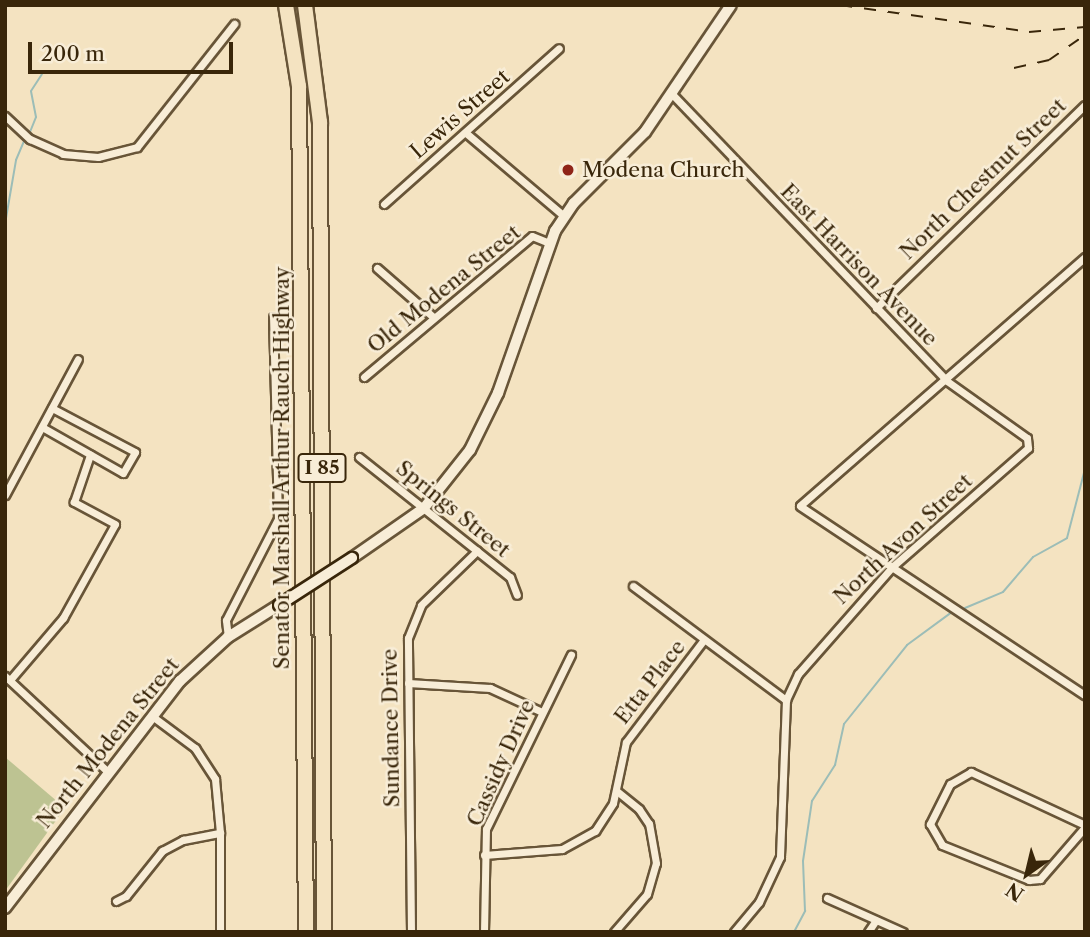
<!DOCTYPE html>
<style>
body{margin:0}
#map{position:relative;width:1090px;height:937px;overflow:hidden;background:#f4e3c1;font-family:"Libre Caslon Text",serif}
div>[style]{position:absolute}
[style*='--x']{left:calc(var(--x)*1px);top:calc(var(--y)*1px);width:calc(var(--w)*1px);rotate:calc(var(--a)*1deg)}
.green>*{inset:0;background:#bdc392}
.stream>*{height:2px;margin:-1px;padding:0 1px;transform-origin:1px;border-radius:1px;background:#9cbdb7}
.roads{filter:drop-shadow(2px 0 #685538) drop-shadow(-2px 0 #685538) drop-shadow(0 2px #685538) drop-shadow(0 -2px #685538)}
.street>*{height:7px;margin:-3.5px;padding:0 3.5px;transform-origin:3.5px;border-radius:3.5px;background:#f8edd7}
.secondary>*{height:10px;margin:-5px;padding:0 5px;transform-origin:5px;border-radius:5px;background:#f8edd7}
.highway>*{height:14px;margin:-7px;padding:0 7px;transform-origin:7px;border-radius:7px;background:#f4e3c1}
.rail>*{height:2px;margin-top:-1px;transform-origin:0;background:repeating-linear-gradient(90deg,#39260a 0 12px,transparent 0 24px)}
.bridges{filter:drop-shadow(2px 0 #39260a) drop-shadow(-2px 0 #39260a) drop-shadow(0 2px #39260a) drop-shadow(0 -2px #39260a)}
.secondary-bridge>*{height:10px;margin:-5px;padding:0 5px;transform-origin:5px;border-radius:5px;background:#f8edd7}
.dots>*{width:19px;height:19px;translate:-50% -50%;box-sizing:border-box;border:4px solid #f8edd7;border-radius:50%}
span{translate:-50% -50%;white-space:nowrap;text-align:center;line-height:1.15;-webkit-text-stroke:5px #f8edd7;paint-order:stroke}
.shield-label span{padding:2px 5px;background:#f8edd7;border:2px solid;border-radius:5px;-webkit-text-stroke-width:0}
.shield-label{font-size:19px;color:#39260a;font-weight:700}
.street-label{font-size:21px;color:#39260a}
.poi-label{font-size:21px;color:#39260a}
.left{translate:0 -50%;text-align:left}
.frame{position:absolute;inset:0;border:7px solid #39260a;pointer-events:none}
.north{position:absolute;left:992px;top:839px;width:70px;height:70px;-webkit-text-stroke:5px #f8edd7;paint-order:stroke;rotate:214deg;font-size:19px;font-weight:700;line-height:28px;text-align:center;color:#39260a}
.north::after{content:'';display:block;margin:auto;width:24px;height:32px;background:#39260a;clip-path:polygon(50% 0,100% 100%,50% 72%,0 100%)}
.scale{position:absolute;left:28px;top:42px;width:205px;height:32px;box-sizing:border-box;border:4px solid #39260a;border-top:0;padding-left:9px;font-size:21px;line-height:24px;white-space:nowrap;color:#39260a;-webkit-text-stroke:5px #f8edd7;paint-order:stroke}
</style>
<div id="map">
<div class="green">
<div style="clip-path:polygon(5px 757px,65px 808px,5px 891px)"></div>
</div>
<div class="stream">
<div style="--x:30;--y:132;--w:16;--a:-68"></div>
<div style="--x:36;--y:117;--w:26;--a:-101"></div>
<div style="--x:31;--y:91;--w:20;--a:-57"></div>
<div style="--x:5;--y:224;--w:65;--a:-80.2"></div>
<div style="--x:16;--y:160;--w:21;--a:-67"></div>
<div style="--x:965;--y:608;--w:41;--a:-22.8"></div>
<div style="--x:1003;--y:592;--w:46;--a:-49.4"></div>
<div style="--x:1033;--y:557;--w:39;--a:-29"></div>
<div style="--x:1067;--y:538;--w:71;--a:-75.4"></div>
<div style="--x:794;--y:932;--w:24;--a:-62"></div>
<div style="--x:805;--y:911;--w:50;--a:-92.3"></div>
<div style="--x:803;--y:861;--w:61;--a:-81.5"></div>
<div style="--x:812;--y:801;--w:43;--a:-57.4"></div>
<div style="--x:835;--y:765;--w:42;--a:-77.6"></div>
<div style="--x:844;--y:724;--w:101;--a:-51.4"></div>
<div style="--x:907;--y:645;--w:56;--a:-36.3"></div>
</div>
<div class="roads">
<div class="street">
<div style="--x:672;--y:94;--w:397;--a:46.2"></div>
<div style="--x:947;--y:381;--w:98;--a:35.5"></div>
<div style="--x:1027;--y:438;--w:10;--a:84"></div>
<div style="--x:1028;--y:448;--w:179;--a:138.8"></div>
<div style="--x:893;--y:566;--w:144;--a:131.3"></div>
<div style="--x:798;--y:674;--w:29;--a:115"></div>
<div style="--x:786;--y:700;--w:157;--a:92.2"></div>
<div style="--x:780;--y:857;--w:50;--a:115"></div>
<div style="--x:759;--y:902;--w:39;--a:130"></div>
<div style="--x:5;--y:116;--w:34;--a:43"></div>
<div style="--x:30;--y:139;--w:36;--a:24"></div>
<div style="--x:63;--y:154;--w:35;--a:5"></div>
<div style="--x:98;--y:157;--w:40;--a:-14.4"></div>
<div style="--x:137;--y:147;--w:157;--a:-51.7"></div>
<div style="--x:466;--y:133;--w:128;--a:40.3"></div>
<div style="--x:384;--y:204;--w:234;--a:-41.7"></div>
<div style="--x:1085;--y:257;--w:378;--a:138.9"></div>
<div style="--x:800;--y:506;--w:342;--a:33.6"></div>
<div style="--x:377;--y:268;--w:73;--a:41.1"></div>
<div style="--x:876;--y:308;--w:291;--a:-44.2"></div>
<div style="--x:364;--y:377;--w:219;--a:-40"></div>
<div style="--x:532;--y:236;--w:18;--a:22"></div>
<div style="--x:42;--y:427;--w:93;--a:29.6"></div>
<div style="--x:123;--y:473;--w:24;--a:-60"></div>
<div style="--x:135;--y:452;--w:94;--a:-152.1"></div>
<div style="--x:359;--y:457;--w:193;--a:38.5"></div>
<div style="--x:510;--y:577;--w:19;--a:69"></div>
<div style="--x:5;--y:495;--w:154;--a:-61.8"></div>
<div style="--x:633;--y:586;--w:191;--a:36.7"></div>
<div style="--x:228;--y:637;--w:17;--a:-97"></div>
<div style="--x:226;--y:620;--w:114;--a:-62.8"></div>
<div style="--x:278;--y:519;--w:202;--a:-91.4"></div>
<div style="--x:5;--y:676;--w:141;--a:43"></div>
<div style="--x:10;--y:680;--w:82;--a:-49.5"></div>
<div style="--x:63;--y:618;--w:107;--a:-61"></div>
<div style="--x:115;--y:524;--w:47;--a:-151.8"></div>
<div style="--x:74;--y:502;--w:50;--a:-71.2"></div>
<div style="--x:408;--y:683;--w:82;--a:3.5"></div>
<div style="--x:490;--y:688;--w:57;--a:24.8"></div>
<div style="--x:152;--y:716;--w:54;--a:36.7"></div>
<div style="--x:195;--y:748;--w:37;--a:57"></div>
<div style="--x:215;--y:779;--w:54;--a:84.7"></div>
<div style="--x:220;--y:833;--w:99;--a:90"></div>
<div style="--x:1085;--y:825;--w:126;--a:-155.1"></div>
<div style="--x:971;--y:772;--w:24;--a:150"></div>
<div style="--x:950;--y:784;--w:45;--a:116.6"></div>
<div style="--x:930;--y:824;--w:24;--a:60"></div>
<div style="--x:942;--y:845;--w:94;--a:21.9"></div>
<div style="--x:1029;--y:880;--w:11;--a:-5"></div>
<div style="--x:1040;--y:879;--w:69;--a:-49.1"></div>
<div style="--x:484;--y:855;--w:78;--a:-4.4"></div>
<div style="--x:562;--y:849;--w:38;--a:-29"></div>
<div style="--x:595;--y:831;--w:33;--a:-57"></div>
<div style="--x:613;--y:803;--w:62;--a:-78"></div>
<div style="--x:626;--y:742;--w:127;--a:-52.7"></div>
<div style="--x:827;--y:898;--w:83;--a:24.1"></div>
<div style="--x:116;--y:901;--w:11;--a:-27"></div>
<div style="--x:126;--y:896;--w:58;--a:-51.3"></div>
<div style="--x:162;--y:851;--w:24;--a:-28"></div>
<div style="--x:183;--y:840;--w:38;--a:-11"></div>
<div style="--x:411;--y:932;--w:294;--a:-90.6"></div>
<div style="--x:408;--y:638;--w:35;--a:-68"></div>
<div style="--x:421;--y:605;--w:78;--a:-44"></div>
<div style="--x:484;--y:932;--w:103;--a:-88.9"></div>
<div style="--x:486;--y:829;--w:194;--a:-64"></div>
<div style="--x:614;--y:932;--w:50;--a:-49"></div>
<div style="--x:647;--y:894;--w:32;--a:-74"></div>
<div style="--x:656;--y:863;--w:40;--a:-100"></div>
<div style="--x:649;--y:824;--w:18;--a:-124"></div>
<div style="--x:639;--y:809;--w:28;--a:-141"></div>
<div style="--x:868;--y:932;--w:14;--a:-56"></div>
</div>
<div class="secondary">
<div style="--x:352;--y:558;--w:88;--a:-34.8"></div>
<div style="--x:424;--y:508;--w:74;--a:-51.6"></div>
<div style="--x:470;--y:450;--w:64;--a:-63.8"></div>
<div style="--x:498;--y:393;--w:172;--a:-70.6"></div>
<div style="--x:555;--y:231;--w:34;--a:-56"></div>
<div style="--x:574;--y:203;--w:100;--a:-45"></div>
<div style="--x:645;--y:132;--w:153;--a:-55.9"></div>
<div style="--x:5;--y:908;--w:287;--a:-52.4"></div>
<div style="--x:180;--y:681;--w:65;--a:-42.5"></div>
<div style="--x:228;--y:637;--w:60;--a:-32.1"></div>
</div>
<div class="highway">
<div style="--x:286;--y:5;--w:82;--a:80.9"></div>
<div style="--x:299;--y:86;--w:846;--a:89.53"></div>
<div style="--x:305;--y:5;--w:118;--a:82.7"></div>
<div style="--x:320;--y:122;--w:810;--a:89.72"></div>
</div>
</div>
<div class="rail">
<div style="--x:840;--y:5;--w:191;--a:8.1"></div>
<div style="--x:1029;--y:32;--w:56;--a:-5.1"></div>
<div style="--x:1014;--y:68;--w:36;--a:-13"></div>
<div style="--x:1049;--y:60;--w:44;--a:-34.8"></div>
</div>
<div class="bridges">
<div class="secondary-bridge">
<div style="--x:279;--y:605;--w:87;--a:-32.8"></div>
</div>
</div>
<div class="dots">
<div style="left:568px;top:170px;background:#8f2418"></div>
</div>
<div class="shield-label">
<span style="left:322px;top:468px">I 85</span>
</div>
<div class="street-label">
<span style="left:460px;top:114px;rotate:-41deg">Lewis Street</span>
<span style="left:983px;top:179px;rotate:-44deg">North Chestnut Street</span>
<span style="left:859px;top:265px;rotate:46deg">East Harrison Avenue</span>
<span style="left:444px;top:289px;rotate:-39deg">Old Modena Street</span>
<span style="left:282px;top:468px;rotate:-90deg">Senator Marshall Arthur Rauch Highway</span>
<span style="left:453px;top:509px;rotate:39deg">Springs Street</span>
<span style="left:903px;top:539px;rotate:-43deg">North Avon Street</span>
<span style="left:650px;top:682px;rotate:-52deg">Etta Place</span>
<span style="left:391px;top:728px;rotate:-91deg">Sundance Drive</span>
<span style="left:108px;top:743px;rotate:-51deg">North Modena Street</span>
<span style="left:501px;top:763px;rotate:-66deg">Cassidy Drive</span>
</div>
<div class="poi-label">
<span class="left" style="left:582px;top:170px">Modena Church</span>
</div>
<div class="frame"></div>
<div class="north">N</div>
<div class="scale">200 m</div>
</div>
